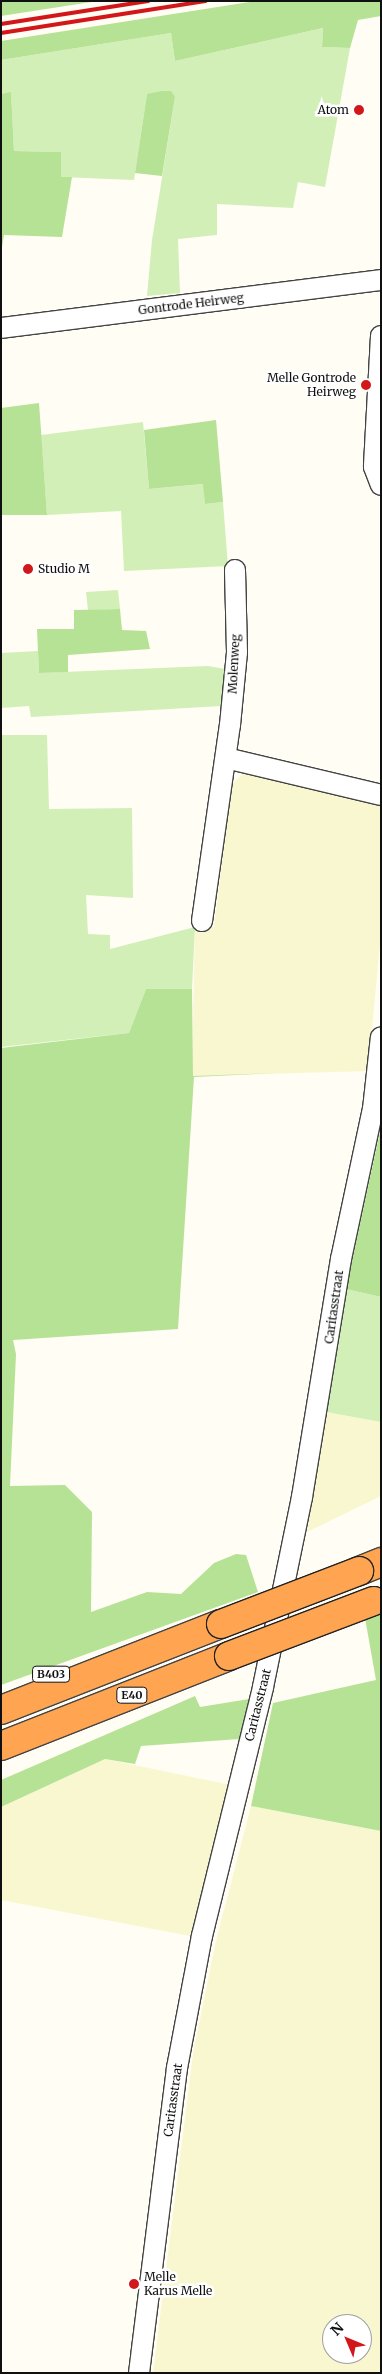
<!DOCTYPE html>
<style>
body{margin:0}
#map{position:relative;width:382px;height:2374px;overflow:hidden;background:#fffdf4;font-family:Merriweather,serif}
div>[style]{position:absolute}
[style*='--x']{left:calc(var(--x)*1px);top:calc(var(--y)*1px);width:calc(var(--w)*1px);rotate:calc(var(--a)*1deg)}
.farmland>*{inset:0;background:#f9f7d0}
.green>*{inset:0;background:#d3efb8}
.forest>*{inset:0;background:#b6e295}
.roads{filter:drop-shadow(1px 0 #434343) drop-shadow(-1px 0 #434343) drop-shadow(0 1px #434343) drop-shadow(0 -1px #434343)}
.minor>*{height:20px;margin:-10px;padding:0 10px;transform-origin:10px;border-radius:10px;background:#fff}
.highway>*{height:28px;margin:-14px;padding:0 14px;transform-origin:14px;border-radius:14px;background:#ffa552}
.rail>*{height:4px;margin:-2px;padding:0 2px;transform-origin:2px;border-radius:2px;background:#d2171b}
.bridges{filter:drop-shadow(1px 0 #212121) drop-shadow(-1px 0 #212121) drop-shadow(0 1px #212121) drop-shadow(0 -1px #212121)}
.highway-bridge>*{height:28px;margin:-14px;padding:0 14px;transform-origin:14px;border-radius:14px;background:#ffa552}
.dots>*{width:14px;height:14px;translate:-50% -50%;box-sizing:border-box;border:2px solid #fff;border-radius:50%}
span{translate:-50% -50%;white-space:nowrap;text-align:center;line-height:1.15;-webkit-text-stroke:5px #fff;paint-order:stroke}
.shield-label span{padding:1px 4px;background:#fff;border:1px solid;border-radius:4px;-webkit-text-stroke-width:0}
.shield-label{font-size:11px;color:#101010;font-weight:700}
.poi-label{font-size:12px;color:#101010}
.right{translate:-100% -50%;text-align:right}
.left{translate:0 -50%;text-align:left}
.street-label{font-size:12px;color:#101010}
.frame{position:absolute;inset:0;border:2px solid #101010;pointer-events:none}
.north{position:absolute;left:322px;top:2314px;width:50px;height:50px;box-sizing:border-box;background:#fff;border:1px solid #9f9f9f;border-radius:50%;rotate:315deg;font-size:14px;font-weight:700;line-height:20px;text-align:center;color:#101010}
.north::after{content:'';display:block;margin:auto;width:18px;height:22px;background:#d2171b;clip-path:polygon(50% 0,100% 100%,50% 72%,0 100%)}
</style>
<div id="map">
<div class="farmland">
<div style="clip-path:polygon(246px 771px,381px 802px,381px 933px,368px 1071px,192px 1076px,195px 927px,214px 927px,232px 784px)"></div>
<div style="clip-path:polygon(326px 1412px,381px 1422px,381px 1496px,307px 1532px)"></div>
<div style="clip-path:polygon(105px 1759px,231px 1785px,190px 1936px,1px 1900px,1px 1807px)"></div>
<div style="clip-path:polygon(evenodd,251px 1806px,381px 1831px,381px 2373px,153px 2373px,193px 2054px,216px 1941px,251px 1806px,332px 2324px,362px 2324px,362px 2354px,332px 2354px,332px 2324px)"></div>
</div>
<div class="green">
<div style="clip-path:polygon(323px 28px,322px 47px,350px 48px,325px 187px,298px 182px,293px 208px,217px 204px,217px 235px,178px 239px,180px 293px,147px 296px,152px 240px,175px 97px,147px 94px,134px 180px,61px 177px,61px 152px,14px 151px,11px 93px,1px 94px,1px 60px,171px 33px,175px 61px)"></div>
<div style="clip-path:polygon(143px 422px,149px 489px,204px 484px,205px 504px,223px 502px,228px 566px,124px 571px,121px 511px,47px 515px,41px 435px)"></div>
<div style="clip-path:polygon(118px 590px,120px 609px,88px 610px,86px 592px)"></div>
<div style="clip-path:polygon(38px 651px,39px 673px,208px 666px,225px 669px,221px 706px,31px 717px,29px 706px,1px 708px,1px 653px)"></div>
<div style="clip-path:polygon(1px 735px,47px 735px,49px 809px,132px 808px,133px 898px,86px 895px,88px 934px,110px 935px,110px 949px,195px 927px,192px 989px,146px 989px,129px 1033px,1px 1047px)"></div>
<div style="clip-path:polygon(346px 1289px,381px 1297px,381px 1422px,326px 1412px)"></div>
</div>
<div class="forest">
<div style="clip-path:polygon(1px 1px,98px 1px,1px 16px)"></div>
<div style="clip-path:polygon(256px 1px,381px 1px,381px 16px,358px 20px,350px 48px,322px 47px,323px 28px,175px 61px,171px 33px,1px 60px,1px 41px)"></div>
<div style="clip-path:polygon(162px 91px,171px 91px,175px 97px,162px 176px,135px 173px,147px 94px)"></div>
<div style="clip-path:polygon(11px 92px,14px 151px,61px 152px,61px 177px,72px 177px,62px 237px,4px 235px,1px 253px,1px 94px)"></div>
<div style="clip-path:polygon(39px 403px,47px 515px,1px 515px,1px 408px)"></div>
<div style="clip-path:polygon(216px 420px,223px 502px,205px 504px,203px 484px,149px 489px,144px 430px)"></div>
<div style="clip-path:polygon(120px 609px,122px 630px,146px 631px,150px 649px,68px 655px,68px 672px,39px 673px,37px 629px,74px 629px,74px 610px)"></div>
<div style="clip-path:polygon(146px 989px,192px 989px,193px 1076px,277px 1073px,194px 1077px,178px 1329px,13px 1340px,16px 1354px,10px 1486px,65px 1485px,92px 1512px,91px 1612px,147px 1592px,181px 1594px,214px 1563px,236px 1554px,246px 1555px,258px 1592px,1px 1685px,1px 1048px,129px 1033px)"></div>
<div style="clip-path:polygon(381px 1127px,381px 1297px,346px 1289px)"></div>
<div style="clip-path:polygon(381px 1613px,381px 1831px,251px 1806px,273px 1703px,376px 1680px,365px 1618px)"></div>
<div style="clip-path:polygon(195px 1696px,200px 1707px,249px 1699px,239px 1739px,141px 1746px,135px 1764px,105px 1759px,1px 1807px,1px 1780px)"></div>
</div>
<div class="roads">
<div class="minor">
<div style="--x:1;--y:328;--w:383;--a:-7.2"></div>
<div style="--x:381;--y:336;--w:131;--a:93.1"></div>
<div style="--x:374;--y:467;--w:19;--a:69"></div>
<div style="--x:226;--y:758;--w:159;--a:13.4"></div>
<div style="--x:202;--y:921;--w:198;--a:-81.9"></div>
<div style="--x:230;--y:725;--w:73;--a:-84.5"></div>
<div style="--x:237;--y:652;--w:82;--a:-91.4"></div>
<div style="--x:139;--y:2373;--w:307;--a:-82.9"></div>
<div style="--x:177;--y:2068;--w:134;--a:-79.3"></div>
<div style="--x:202;--y:1936;--w:256;--a:-76.2"></div>
<div style="--x:263;--y:1687;--w:194;--a:-78.4"></div>
<div style="--x:302;--y:1497;--w:241;--a:-80.7"></div>
<div style="--x:341;--y:1259;--w:153;--a:-78"></div>
<div style="--x:373;--y:1109;--w:72;--a:-83.7"></div>
</div>
<div class="highway">
<div style="--x:359;--y:1571;--w:24;--a:-22"></div>
<div style="--x:1;--y:1710;--w:236;--a:-21.4"></div>
<div style="--x:1;--y:1746;--w:245;--a:-21.5"></div>
</div>
</div>
<div class="rail">
<div style="--x:1;--y:24;--w:149;--a:-8.9"></div>
<div style="--x:1;--y:33;--w:207;--a:-8.9"></div>
</div>
<div class="bridges">
<div class="highway-bridge">
<div style="--x:221;--y:1624;--w:148;--a:-21"></div>
<div style="--x:229;--y:1656;--w:155;--a:-20.8"></div>
</div>
</div>
<div class="dots">
<div style="left:359px;top:110px;background:#d2171b"></div>
<div style="left:366px;top:385px;background:#d2171b"></div>
<div style="left:28px;top:569px;background:#d2171b"></div>
<div style="left:134px;top:2284px;background:#d2171b"></div>
</div>
<div class="shield-label">
<span style="left:51px;top:1674px">B403</span>
<span style="left:132px;top:1695px">E40</span>
</div>
<div class="poi-label">
<span class="right" style="left:349px;top:110px">Atom</span>
<span class="right" style="left:356px;top:385px">Melle Gontrode<br>Heirweg</span>
<span class="left" style="left:38px;top:569px">Studio M</span>
<span class="left" style="left:144px;top:2284px">Melle<br>Karus Melle</span>
</div>
<div class="street-label">
<span style="left:191px;top:304px;rotate:-7deg">Gontrode Heirweg</span>
<span style="left:234px;top:664px;rotate:-87deg">Molenweg</span>
<span style="left:334px;top:1307px;rotate:-82deg">Caritasstraat</span>
<span style="left:258px;top:1705px;rotate:-76deg">Caritasstraat</span>
<span style="left:173px;top:2100px;rotate:-82deg">Caritasstraat</span>
</div>
<div class="frame"></div>
<div class="north">N</div>
</div>
